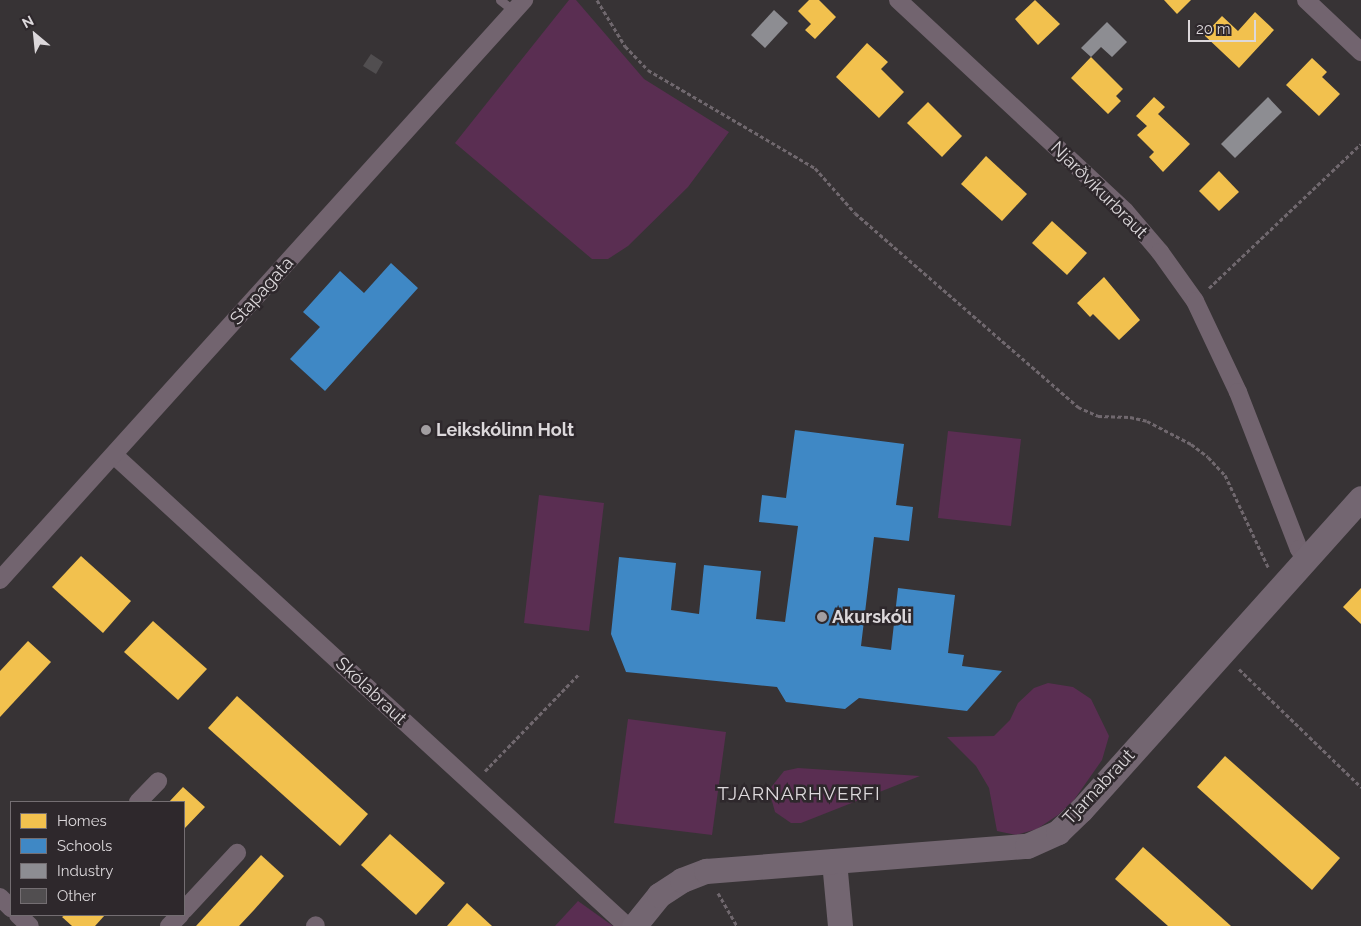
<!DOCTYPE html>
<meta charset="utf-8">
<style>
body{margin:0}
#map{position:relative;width:1361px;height:926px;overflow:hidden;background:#373335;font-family:Raleway,sans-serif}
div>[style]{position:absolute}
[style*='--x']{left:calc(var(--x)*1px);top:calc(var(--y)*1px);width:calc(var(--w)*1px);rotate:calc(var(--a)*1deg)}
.green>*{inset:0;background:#5a2e52}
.homes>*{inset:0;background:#f2c14e}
.schools>*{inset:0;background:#3f88c5}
.industry>*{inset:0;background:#8d8d92}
.building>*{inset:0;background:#514e50}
.path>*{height:3px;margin-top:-1.5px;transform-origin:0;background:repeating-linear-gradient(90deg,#70686e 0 4px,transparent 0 6.5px)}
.lane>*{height:9px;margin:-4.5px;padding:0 4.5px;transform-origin:4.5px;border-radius:4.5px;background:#72646f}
.street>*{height:18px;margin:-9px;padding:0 9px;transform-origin:9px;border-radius:9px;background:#72646f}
.secondary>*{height:25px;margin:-12.5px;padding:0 12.5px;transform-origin:12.5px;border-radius:12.5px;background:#736671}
.dots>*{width:14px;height:14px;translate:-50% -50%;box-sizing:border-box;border:2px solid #2e282c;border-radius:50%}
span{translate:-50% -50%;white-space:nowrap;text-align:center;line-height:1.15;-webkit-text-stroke:5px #2e282c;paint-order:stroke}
.street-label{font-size:18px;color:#dcd8db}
.poi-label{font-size:18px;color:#dcd8db;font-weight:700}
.left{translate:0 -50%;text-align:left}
.neighbourhood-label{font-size:19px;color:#dcd8db;letter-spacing:1px}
.legend{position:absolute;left:10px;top:801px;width:175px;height:115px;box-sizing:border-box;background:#2e282c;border:1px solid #746e72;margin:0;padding:6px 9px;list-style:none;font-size:15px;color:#dcd8db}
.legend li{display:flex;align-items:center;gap:10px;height:25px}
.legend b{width:25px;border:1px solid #746e72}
.north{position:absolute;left:10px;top:10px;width:50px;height:50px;-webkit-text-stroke:4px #2e282c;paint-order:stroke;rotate:332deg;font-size:14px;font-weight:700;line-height:20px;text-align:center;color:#dcd8db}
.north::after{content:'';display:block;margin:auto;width:18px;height:22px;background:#dcd8db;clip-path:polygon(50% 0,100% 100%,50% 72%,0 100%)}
.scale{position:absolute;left:1188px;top:20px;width:68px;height:22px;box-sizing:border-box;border:2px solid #dcd8db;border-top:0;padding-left:6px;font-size:15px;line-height:18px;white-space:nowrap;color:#dcd8db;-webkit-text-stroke:4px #2e282c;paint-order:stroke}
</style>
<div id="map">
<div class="green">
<div style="clip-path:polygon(569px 0,576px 0,644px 79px,729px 132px,688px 187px,628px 246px,608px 259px,592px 259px,455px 143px)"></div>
<div style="clip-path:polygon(948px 431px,1021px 439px,1011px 526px,938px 518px)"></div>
<div style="clip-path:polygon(539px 495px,604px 503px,589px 631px,524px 623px)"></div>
<div style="clip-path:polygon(1048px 683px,1073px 687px,1091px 699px,1109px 736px,1102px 760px,1074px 800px,1058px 815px,1037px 829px,1016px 835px,997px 831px,989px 788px,976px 766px,947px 737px,994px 736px,1010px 720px,1018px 703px,1034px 688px)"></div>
<div style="clip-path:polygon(628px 719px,726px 732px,712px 835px,614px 823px)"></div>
<div style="clip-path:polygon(798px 768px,920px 776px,801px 823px,791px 823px,775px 812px,769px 790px,784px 771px)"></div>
<div style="clip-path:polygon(578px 901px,613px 926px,555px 926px)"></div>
</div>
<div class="homes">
<div style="clip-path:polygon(809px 0,819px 0,836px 17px,815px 39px,805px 30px,811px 24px,798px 11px)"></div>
<div style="clip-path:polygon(1035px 0,1060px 24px,1038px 45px,1015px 19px)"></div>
<div style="clip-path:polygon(1164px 0,1191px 0,1177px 14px)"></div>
<div style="clip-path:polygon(1255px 12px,1274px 30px,1239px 68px,1204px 35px,1222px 16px,1238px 31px)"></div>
<div style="clip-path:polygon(867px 43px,888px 62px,881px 69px,904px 92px,879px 118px,836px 77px)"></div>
<div style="clip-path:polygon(1091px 57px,1123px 89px,1116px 96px,1121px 101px,1108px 114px,1071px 78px)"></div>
<div style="clip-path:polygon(1312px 58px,1327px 72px,1322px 77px,1340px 94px,1319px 116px,1286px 85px)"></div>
<div style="clip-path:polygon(1154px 97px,1165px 107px,1158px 114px,1190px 144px,1163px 172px,1149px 157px,1154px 152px,1137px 135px,1147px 126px,1136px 116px)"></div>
<div style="clip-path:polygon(928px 102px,962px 136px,942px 157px,907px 123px)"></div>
<div style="clip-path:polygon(986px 156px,1027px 194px,1002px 221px,961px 184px)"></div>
<div style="clip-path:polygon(1219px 171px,1239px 192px,1219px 211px,1199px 191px)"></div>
<div style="clip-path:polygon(1052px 221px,1087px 253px,1067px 275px,1032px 243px)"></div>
<div style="clip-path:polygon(1104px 277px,1140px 320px,1119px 340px,1093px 314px,1090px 317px,1077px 303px)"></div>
<div style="clip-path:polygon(81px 556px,131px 601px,103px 633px,52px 587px)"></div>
<div style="clip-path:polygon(1361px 588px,1361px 624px,1343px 607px)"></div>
<div style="clip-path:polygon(153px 621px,207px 669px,178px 700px,124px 652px)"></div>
<div style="clip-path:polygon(28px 641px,51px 662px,0 717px,0 671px)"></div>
<div style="clip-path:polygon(237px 696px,368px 814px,340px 846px,208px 728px)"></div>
<div style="clip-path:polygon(1225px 756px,1340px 858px,1312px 890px,1197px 787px)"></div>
<div style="clip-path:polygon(183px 787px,205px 807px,184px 829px,184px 802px,169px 802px)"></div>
<div style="clip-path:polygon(390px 834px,445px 883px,416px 915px,361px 865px)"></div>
<div style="clip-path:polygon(1143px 847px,1231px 926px,1168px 926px,1115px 879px)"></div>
<div style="clip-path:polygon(261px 855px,284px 876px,254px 910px,239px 926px,196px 926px)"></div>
<div style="clip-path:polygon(467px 903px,492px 926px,447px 926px)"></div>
<div style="clip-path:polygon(65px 915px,105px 915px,95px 926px,72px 926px,62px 917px)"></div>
</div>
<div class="schools">
<div style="clip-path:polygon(391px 263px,418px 288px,325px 391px,290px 359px,320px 327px,303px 312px,340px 271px,364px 293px)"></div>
<div style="clip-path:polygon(795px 430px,904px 444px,896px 505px,913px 507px,909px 541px,874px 537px,861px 646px,891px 650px,898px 588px,955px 595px,948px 653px,964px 655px,962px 666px,1002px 671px,967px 711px,859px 698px,845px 709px,786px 702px,777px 687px,626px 672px,611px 634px,619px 557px,676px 563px,671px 610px,699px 614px,704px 565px,761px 571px,756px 619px,785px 622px,798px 526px,759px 522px,762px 495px,786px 498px)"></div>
</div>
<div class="industry">
<div style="clip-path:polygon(774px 10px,788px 23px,765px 48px,751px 35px)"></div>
<div style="clip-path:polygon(1107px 22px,1127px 42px,1112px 57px,1101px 47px,1091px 57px,1081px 48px)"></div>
<div style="clip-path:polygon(1268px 97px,1282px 112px,1235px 158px,1221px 144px)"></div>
</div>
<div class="building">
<div style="clip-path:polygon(371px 54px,383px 62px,376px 74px,363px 66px)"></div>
</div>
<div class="path">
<div style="--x:597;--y:0;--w:54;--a:58.7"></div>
<div style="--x:625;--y:46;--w:33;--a:46"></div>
<div style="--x:648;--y:70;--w:194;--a:30.4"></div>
<div style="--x:815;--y:168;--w:60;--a:48.4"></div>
<div style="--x:855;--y:213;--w:296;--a:41"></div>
<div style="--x:1078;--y:407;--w:22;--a:24"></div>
<div style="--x:1098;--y:416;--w:32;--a:2"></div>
<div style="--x:1130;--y:417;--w:17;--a:13"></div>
<div style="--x:1147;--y:421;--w:50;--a:27.6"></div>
<div style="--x:1191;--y:444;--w:21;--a:37"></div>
<div style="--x:1208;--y:457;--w:25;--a:47"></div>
<div style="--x:1225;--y:475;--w:102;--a:64.9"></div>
<div style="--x:1209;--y:288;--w:209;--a:-43.5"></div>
<div style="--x:1239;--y:669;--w:170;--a:44"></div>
<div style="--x:485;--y:771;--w:135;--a:-45.9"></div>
<div style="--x:718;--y:893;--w:38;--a:60"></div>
</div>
<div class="lane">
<div style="--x:500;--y:0;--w:18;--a:38"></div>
</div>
<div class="street">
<div style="--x:898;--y:0;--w:310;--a:42.9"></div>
<div style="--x:1125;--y:211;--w:54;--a:49.5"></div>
<div style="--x:1160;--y:252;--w:60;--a:54.5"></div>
<div style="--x:1195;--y:301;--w:101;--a:64.7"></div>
<div style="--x:1238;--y:392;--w:168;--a:68.8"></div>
<div style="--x:1299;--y:549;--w:11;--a:56"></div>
<div style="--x:1306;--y:0;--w:76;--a:43.4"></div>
<div style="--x:114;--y:455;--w:696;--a:42.56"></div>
<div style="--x:0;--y:580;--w:782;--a:-47.9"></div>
<div style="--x:138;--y:802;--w:29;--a:-46"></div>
<div style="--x:0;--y:897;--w:16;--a:45"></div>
<div style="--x:184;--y:910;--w:78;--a:-47.1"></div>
<div style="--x:18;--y:915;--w:16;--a:43"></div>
<div style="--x:169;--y:926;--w:16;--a:-45"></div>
<div style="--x:315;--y:926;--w:1;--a:-45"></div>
</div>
<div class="secondary">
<div style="--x:834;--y:861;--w:65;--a:84.7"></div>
<div style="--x:634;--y:926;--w:40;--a:-51"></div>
<div style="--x:659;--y:895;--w:27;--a:-33"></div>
<div style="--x:682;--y:880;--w:26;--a:-21"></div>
<div style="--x:706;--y:871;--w:322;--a:-4.5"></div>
<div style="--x:1027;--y:846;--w:34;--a:-24"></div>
<div style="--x:1058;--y:832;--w:32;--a:-44"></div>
<div style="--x:1081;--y:810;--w:419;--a:-48.1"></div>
</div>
<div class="dots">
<div style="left:426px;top:430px;background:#a29ea1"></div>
<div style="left:822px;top:617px;background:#a29ea1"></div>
</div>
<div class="street-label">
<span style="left:1099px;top:190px;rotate:45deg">Njarðvíkurbraut</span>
<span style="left:262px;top:291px;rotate:-48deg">Stapagata</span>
<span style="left:371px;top:691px;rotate:43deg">Skólabraut</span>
<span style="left:1099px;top:787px;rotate:-47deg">Tjarnabraut</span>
</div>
<div class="poi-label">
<span class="left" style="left:436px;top:430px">Leikskólinn Holt</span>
<span class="left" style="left:832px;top:617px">Akurskóli</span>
</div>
<div class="neighbourhood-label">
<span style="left:799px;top:794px">TJARNARHVERFI</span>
</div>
<ul class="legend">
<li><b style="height:14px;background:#f2c14e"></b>Homes</li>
<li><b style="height:14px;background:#3f88c5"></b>Schools</li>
<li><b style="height:14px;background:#8d8d92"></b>Industry</li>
<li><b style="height:14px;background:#514e50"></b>Other</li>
</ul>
<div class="north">N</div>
<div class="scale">20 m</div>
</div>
